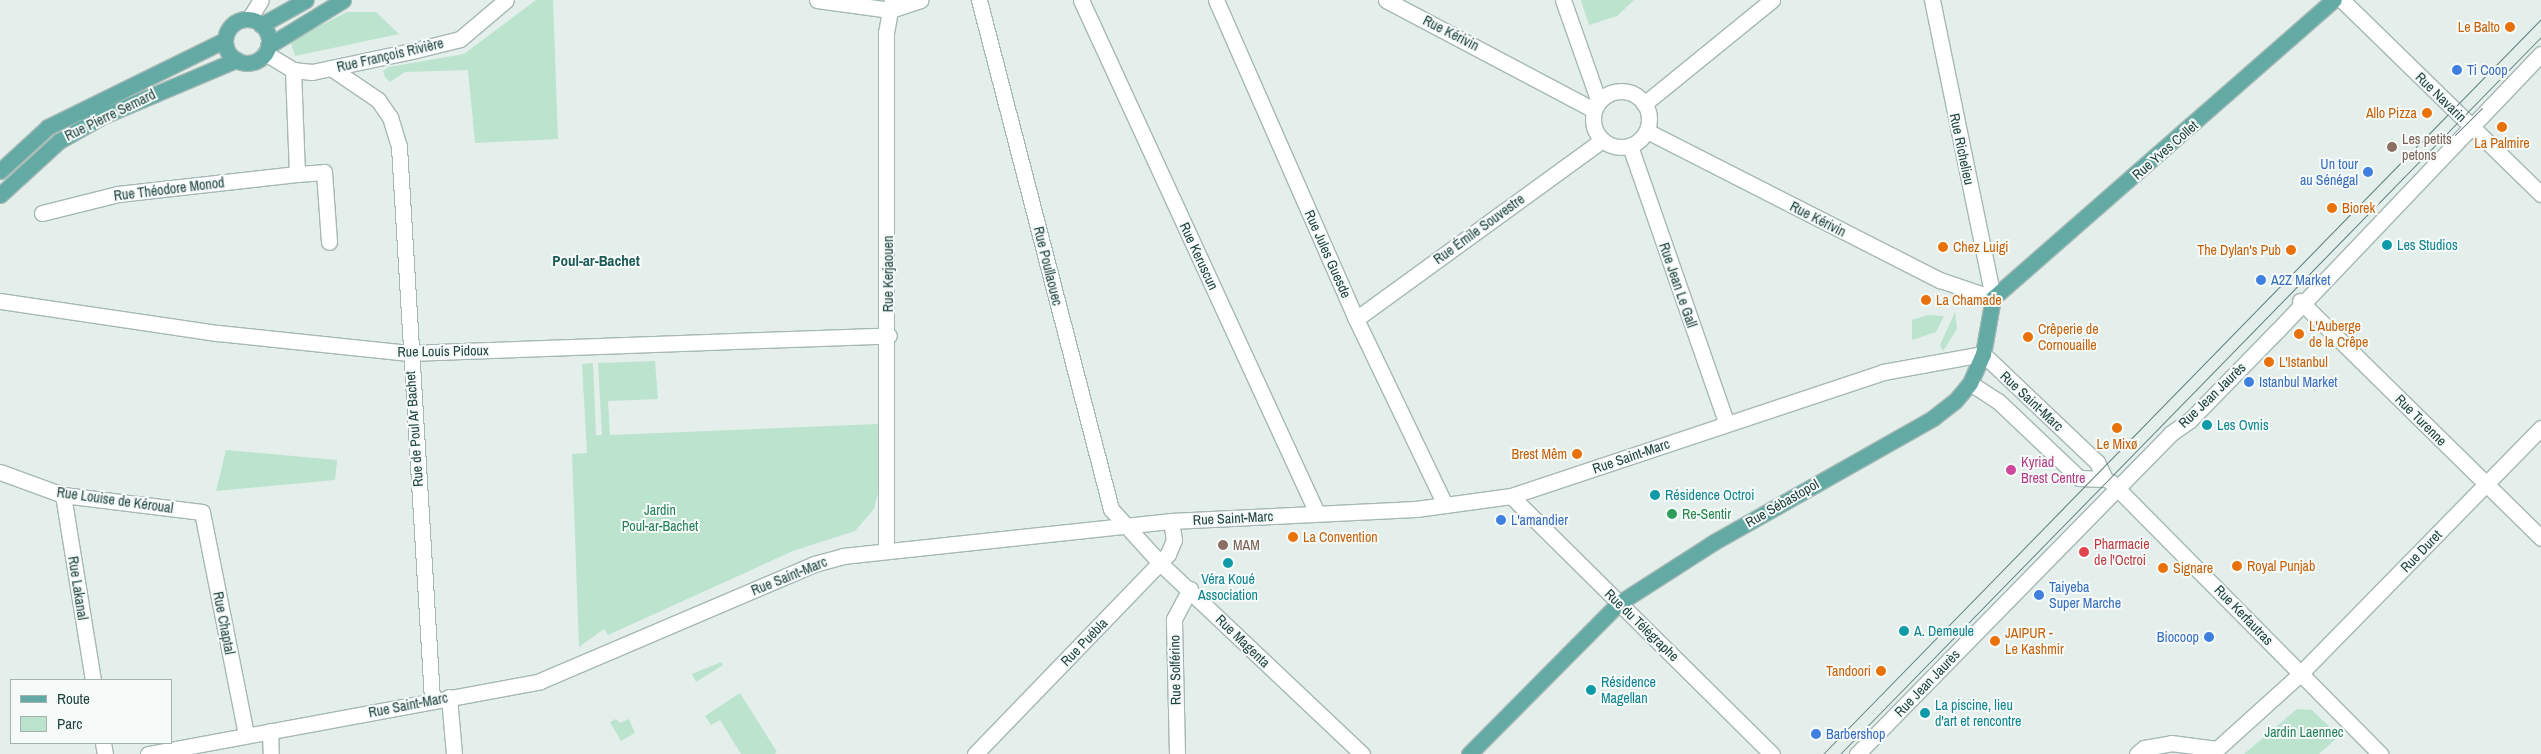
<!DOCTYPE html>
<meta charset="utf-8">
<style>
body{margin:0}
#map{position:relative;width:2541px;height:754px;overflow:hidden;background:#e4efec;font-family:"Archivo Narrow",sans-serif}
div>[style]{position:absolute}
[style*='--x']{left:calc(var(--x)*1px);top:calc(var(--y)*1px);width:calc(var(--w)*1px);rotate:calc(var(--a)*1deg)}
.green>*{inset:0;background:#bbe3cd}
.roads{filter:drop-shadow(1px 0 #a6b8b5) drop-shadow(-1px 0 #a6b8b5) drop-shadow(0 1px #a6b8b5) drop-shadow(0 -1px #a6b8b5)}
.minor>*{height:15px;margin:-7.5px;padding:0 7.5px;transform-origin:7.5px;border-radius:7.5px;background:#fff}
.minor>.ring{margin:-7.5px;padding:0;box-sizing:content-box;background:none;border:15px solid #fff;border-radius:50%}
.major>*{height:15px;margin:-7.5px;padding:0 7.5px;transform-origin:7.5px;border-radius:7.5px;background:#64aaa4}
.major>.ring{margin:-7.5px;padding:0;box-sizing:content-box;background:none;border:15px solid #64aaa4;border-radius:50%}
.tram>*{height:1px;margin:-0.5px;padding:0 0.5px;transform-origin:0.5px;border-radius:0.5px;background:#5c7f7c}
.dots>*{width:14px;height:14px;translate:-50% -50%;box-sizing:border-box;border:2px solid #f6fbf9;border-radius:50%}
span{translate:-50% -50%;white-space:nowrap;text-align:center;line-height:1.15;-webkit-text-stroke:4px #f6fbf9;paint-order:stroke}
.food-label{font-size:14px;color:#c56008}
.right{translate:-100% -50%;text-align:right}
.left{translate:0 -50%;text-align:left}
.street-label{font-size:14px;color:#214441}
.shop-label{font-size:14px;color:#366cbe}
.education-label{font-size:14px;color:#785e54}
.culture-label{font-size:14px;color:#0d838f}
.hotel-label{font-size:14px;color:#b23c85}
.park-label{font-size:14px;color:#268059}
.leisure-label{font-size:14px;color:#27864d}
.health-label{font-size:14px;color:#be3a42}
.neighbourhood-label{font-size:15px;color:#1a5955;font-weight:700}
.legend{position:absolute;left:10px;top:679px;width:162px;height:65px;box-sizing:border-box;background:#f6fbf9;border:1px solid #a1b2af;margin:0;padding:6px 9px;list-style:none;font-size:15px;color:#214441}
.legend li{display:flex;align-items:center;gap:10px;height:25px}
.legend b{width:25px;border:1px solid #a1b2af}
</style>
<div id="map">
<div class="green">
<div style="clip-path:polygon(536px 0,553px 0,558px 139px,475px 143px,468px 70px,405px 72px,390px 82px,385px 77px,383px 71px,389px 67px,464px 54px)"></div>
<div style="clip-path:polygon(1581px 0,1634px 0,1617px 16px,1589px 25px)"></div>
<div style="clip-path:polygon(347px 12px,376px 12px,399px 34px,295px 56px,290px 41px)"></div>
<div style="clip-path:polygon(1955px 312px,1957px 329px,1943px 351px,1940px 345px)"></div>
<div style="clip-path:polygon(1928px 315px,1944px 316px,1936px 332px,1912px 340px,1912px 320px)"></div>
<div style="clip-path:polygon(655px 361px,658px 399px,608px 401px,610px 435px,878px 424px,879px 489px,874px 509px,855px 531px,793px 551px,608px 635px,604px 629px,579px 647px,572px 454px,587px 453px,582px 364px,593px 363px,596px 435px,602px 435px,598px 363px)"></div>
<div style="clip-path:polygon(226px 450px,337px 460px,335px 480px,216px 491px)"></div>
<div style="clip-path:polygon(721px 662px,723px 665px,696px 682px,692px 674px)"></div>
<div style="clip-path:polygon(740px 693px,777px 752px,775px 754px,741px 754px,720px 720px,711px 725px,705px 716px)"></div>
<div style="clip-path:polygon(2297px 709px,2312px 710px,2339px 736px,2319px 754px,2244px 754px)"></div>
<div style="clip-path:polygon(616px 719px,620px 723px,629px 719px,635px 733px,621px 741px,610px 722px)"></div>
</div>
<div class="roads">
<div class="minor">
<div style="--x:817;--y:0;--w:74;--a:7.8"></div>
<div style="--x:890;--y:10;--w:32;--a:-18"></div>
<div style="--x:979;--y:0;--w:526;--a:75.46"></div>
<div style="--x:1111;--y:509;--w:73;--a:47.8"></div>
<div style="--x:1160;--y:563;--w:278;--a:43.4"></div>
<div style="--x:1081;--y:0;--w:565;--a:65.3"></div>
<div style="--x:1216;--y:0;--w:348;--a:66.3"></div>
<div style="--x:1356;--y:319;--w:206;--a:64.4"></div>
<div style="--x:1386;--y:0;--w:235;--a:27.9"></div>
<div style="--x:1563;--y:0;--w:108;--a:70.6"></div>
<div style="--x:1932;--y:0;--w:304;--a:78.4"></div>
<div style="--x:2342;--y:0;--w:278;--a:44.3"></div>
<div style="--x:249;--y:19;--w:22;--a:-58"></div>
<div style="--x:265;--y:53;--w:33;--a:31"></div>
<div style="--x:293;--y:70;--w:19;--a:6"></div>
<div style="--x:312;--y:72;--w:106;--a:-11.9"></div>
<div style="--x:416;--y:50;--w:45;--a:-14"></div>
<div style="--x:460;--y:39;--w:60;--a:-40.3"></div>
<div style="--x:331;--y:68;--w:57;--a:34.2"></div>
<div style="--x:378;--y:100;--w:21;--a:55"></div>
<div style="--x:390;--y:117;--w:31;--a:73"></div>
<div style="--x:399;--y:147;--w:554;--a:86.58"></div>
<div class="ring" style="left:1593px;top:91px;width:41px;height:41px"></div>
<div style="--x:1644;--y:104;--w:165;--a:-39.1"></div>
<div style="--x:1647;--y:131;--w:329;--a:27"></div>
<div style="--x:1940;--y:280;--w:56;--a:18.8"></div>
<div style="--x:1630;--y:146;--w:294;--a:70.8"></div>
<div style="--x:297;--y:174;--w:27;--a:-4"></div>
<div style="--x:324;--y:172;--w:70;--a:85.9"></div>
<div style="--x:42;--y:213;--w:78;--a:-14"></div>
<div style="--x:118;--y:194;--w:180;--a:-6.4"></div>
<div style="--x:297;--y:174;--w:104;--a:-92.2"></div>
<div style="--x:0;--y:301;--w:220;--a:8.4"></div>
<div style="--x:218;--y:333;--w:192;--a:6"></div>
<div style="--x:409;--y:353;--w:480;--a:-2.1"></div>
<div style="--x:2300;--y:301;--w:338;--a:44.5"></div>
<div style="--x:1356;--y:319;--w:304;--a:-36"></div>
<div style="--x:1970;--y:383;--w:33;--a:33"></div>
<div style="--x:1998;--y:401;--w:112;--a:43.5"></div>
<div style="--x:2079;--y:478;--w:26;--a:2"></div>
<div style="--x:0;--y:472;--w:67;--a:20.1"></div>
<div style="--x:63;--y:495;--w:140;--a:7"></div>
<div style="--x:202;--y:512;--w:227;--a:78.8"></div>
<div style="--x:2111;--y:482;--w:383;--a:45.3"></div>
<div style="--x:63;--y:495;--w:187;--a:80.8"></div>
<div style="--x:1511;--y:496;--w:367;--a:44.7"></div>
<div style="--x:886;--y:549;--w:516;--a:-90"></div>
<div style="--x:886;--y:33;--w:34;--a:-80"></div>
<div style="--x:449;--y:697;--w:57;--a:85"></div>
<div style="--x:270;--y:731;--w:23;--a:88"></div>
<div style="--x:103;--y:743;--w:11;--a:80"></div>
<div style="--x:148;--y:754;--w:399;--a:-10.5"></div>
<div style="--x:540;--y:681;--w:298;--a:-23.1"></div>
<div style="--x:814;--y:564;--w:30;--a:-15"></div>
<div style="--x:843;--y:556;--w:330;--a:-6.1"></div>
<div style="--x:1171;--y:521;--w:245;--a:-2.8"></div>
<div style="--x:1416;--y:509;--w:96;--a:-7.8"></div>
<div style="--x:1511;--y:496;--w:392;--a:-18.4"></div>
<div style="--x:1883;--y:372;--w:102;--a:-10.2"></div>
<div style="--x:1983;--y:354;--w:157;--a:43.5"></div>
<div style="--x:2097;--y:462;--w:19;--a:65"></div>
<div style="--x:975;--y:754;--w:278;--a:-46"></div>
<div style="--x:1168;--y:554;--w:15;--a:-67"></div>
<div style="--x:1174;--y:540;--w:19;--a:-99"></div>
<div style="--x:1177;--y:754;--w:135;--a:-91.3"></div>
<div style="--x:1174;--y:619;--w:34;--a:-62"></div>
<div style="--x:1857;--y:754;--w:448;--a:-45.6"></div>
<div style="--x:2170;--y:434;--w:24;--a:-35"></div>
<div style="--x:2190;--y:420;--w:123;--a:-45.7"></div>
<div style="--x:2276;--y:332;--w:384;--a:-46.4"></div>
<div style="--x:2137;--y:754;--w:9;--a:-41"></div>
<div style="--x:2144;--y:748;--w:27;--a:-10"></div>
<div style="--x:2171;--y:743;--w:46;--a:7.4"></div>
<div style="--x:2217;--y:749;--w:113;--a:-42.1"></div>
<div style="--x:2301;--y:673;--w:343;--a:-45.6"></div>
</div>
<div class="major">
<div class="ring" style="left:225px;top:19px;width:29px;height:29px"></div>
<div style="--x:261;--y:25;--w:51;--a:-29.1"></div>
<div style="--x:268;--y:46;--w:88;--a:-31.5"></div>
<div style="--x:0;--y:171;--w:65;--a:-42.5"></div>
<div style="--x:48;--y:127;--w:197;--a:-26.2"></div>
<div style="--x:0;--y:195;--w:80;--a:-42.5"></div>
<div style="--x:59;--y:141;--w:48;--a:-29.7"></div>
<div style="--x:101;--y:117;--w:147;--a:-22.9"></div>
<div style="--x:1469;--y:754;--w:213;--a:-45.2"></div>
<div style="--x:1619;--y:603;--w:113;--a:-32.7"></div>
<div style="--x:1714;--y:542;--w:252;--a:-29.5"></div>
<div style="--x:1933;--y:418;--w:28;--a:-38"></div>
<div style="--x:1955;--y:401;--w:23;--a:-50"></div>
<div style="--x:1970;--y:383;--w:32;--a:-66"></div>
<div style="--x:1983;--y:354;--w:57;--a:-79.9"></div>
<div style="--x:1993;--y:298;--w:453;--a:-41.2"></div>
</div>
</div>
<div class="tram">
<div style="--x:2455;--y:135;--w:38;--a:-45"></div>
<div style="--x:1823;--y:754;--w:1027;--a:-45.67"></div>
<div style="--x:1840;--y:754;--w:1003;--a:-45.65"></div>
</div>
<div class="dots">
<div style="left:2510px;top:27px;background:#e8710a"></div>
<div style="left:2457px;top:70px;background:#3f7fe0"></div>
<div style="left:2427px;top:113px;background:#e8710a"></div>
<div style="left:2502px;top:127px;background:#e8710a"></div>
<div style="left:2392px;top:147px;background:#8d6e63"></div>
<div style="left:2368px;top:172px;background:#3f7fe0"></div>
<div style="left:2332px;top:208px;background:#e8710a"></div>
<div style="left:2387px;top:245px;background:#0f9aa8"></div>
<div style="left:1943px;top:247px;background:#e8710a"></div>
<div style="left:2291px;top:250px;background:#e8710a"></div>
<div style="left:2261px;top:280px;background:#3f7fe0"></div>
<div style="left:1926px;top:300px;background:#e8710a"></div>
<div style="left:2299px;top:334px;background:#e8710a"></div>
<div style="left:2028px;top:337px;background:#e8710a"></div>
<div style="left:2269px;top:362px;background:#e8710a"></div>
<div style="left:2249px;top:382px;background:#3f7fe0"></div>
<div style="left:2207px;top:425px;background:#0f9aa8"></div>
<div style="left:2117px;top:428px;background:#e8710a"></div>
<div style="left:1577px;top:454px;background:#e8710a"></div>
<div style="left:2011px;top:470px;background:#d1479c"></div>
<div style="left:1655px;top:495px;background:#0f9aa8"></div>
<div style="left:1672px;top:514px;background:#2e9e5b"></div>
<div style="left:1501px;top:520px;background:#3f7fe0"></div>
<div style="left:1293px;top:537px;background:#e8710a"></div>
<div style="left:1223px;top:545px;background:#8d6e63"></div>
<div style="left:2084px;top:552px;background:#e0444e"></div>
<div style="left:1228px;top:563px;background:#0f9aa8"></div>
<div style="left:2237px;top:566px;background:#e8710a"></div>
<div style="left:2163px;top:568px;background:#e8710a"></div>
<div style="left:2039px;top:595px;background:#3f7fe0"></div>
<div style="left:1904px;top:631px;background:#0f9aa8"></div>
<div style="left:2209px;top:637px;background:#3f7fe0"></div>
<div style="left:1995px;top:641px;background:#e8710a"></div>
<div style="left:1881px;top:671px;background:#e8710a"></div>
<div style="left:1591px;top:690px;background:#0f9aa8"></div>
<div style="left:1925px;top:713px;background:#0f9aa8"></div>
<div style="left:1816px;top:734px;background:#3f7fe0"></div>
</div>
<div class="food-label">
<span class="right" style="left:2500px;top:27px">Le Balto</span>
<span class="right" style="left:2417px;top:113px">Allo Pizza</span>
<span style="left:2502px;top:143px">La Palmire</span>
<span class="left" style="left:2342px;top:208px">Biorek</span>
<span class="left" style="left:1953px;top:247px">Chez Luigi</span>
<span class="right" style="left:2281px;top:250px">The Dylan's Pub</span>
<span class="left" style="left:1936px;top:300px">La Chamade</span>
<span class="left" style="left:2309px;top:334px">L'Auberge<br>de la Crêpe</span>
<span class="left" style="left:2038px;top:337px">Crêperie de<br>Cornouaille</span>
<span class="left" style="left:2279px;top:362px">L'Istanbul</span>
<span style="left:2117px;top:444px">Le Mixø</span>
<span class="right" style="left:1567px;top:454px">Brest Mêm</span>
<span class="left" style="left:1303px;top:537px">La Convention</span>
<span class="left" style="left:2247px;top:566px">Royal Punjab</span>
<span class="left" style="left:2173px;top:568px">Signare</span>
<span class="left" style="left:2005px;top:641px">JAIPUR -<br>Le Kashmir</span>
<span class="right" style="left:1871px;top:671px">Tandoori</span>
</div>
<div class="street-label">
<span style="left:1451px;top:33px;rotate:27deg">Rue Kérivin</span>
<span style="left:390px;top:55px;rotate:-13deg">Rue François Rivière</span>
<span style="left:2441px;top:97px;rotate:44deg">Rue Navarin</span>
<span style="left:110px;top:115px;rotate:-26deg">Rue Pierre Semard</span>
<span style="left:1962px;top:149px;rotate:78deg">Rue Richelieu</span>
<span style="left:2165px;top:150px;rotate:-41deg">Rue Yves Collet</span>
<span style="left:169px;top:189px;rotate:-7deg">Rue Théodore Monod</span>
<span style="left:1818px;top:219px;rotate:27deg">Rue Kérivin</span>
<span style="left:1479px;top:229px;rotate:-36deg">Rue Émile Souvestre</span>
<span style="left:1328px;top:254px;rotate:66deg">Rue Jules Guesde</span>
<span style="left:1199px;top:256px;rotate:65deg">Rue Keruscun</span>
<span style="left:1048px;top:266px;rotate:76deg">Rue Poullaouec</span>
<span style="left:888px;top:274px;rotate:-90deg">Rue Kerjaouen</span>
<span style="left:1678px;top:285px;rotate:71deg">Rue Jean Le Gall</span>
<span style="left:443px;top:351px;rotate:-1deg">Rue Louis Pidoux</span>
<span style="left:2212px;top:395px;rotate:-44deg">Rue Jean Jaurès</span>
<span style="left:2032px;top:401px;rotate:43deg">Rue Saint-Marc</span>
<span style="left:2421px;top:420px;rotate:45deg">Rue Turenne</span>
<span style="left:414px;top:429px;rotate:-94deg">Rue de Poul Ar Bachet</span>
<span style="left:1631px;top:456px;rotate:-19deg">Rue Saint-Marc</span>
<span style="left:115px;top:500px;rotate:8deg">Rue Louise de Kéroual</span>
<span style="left:1782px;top:503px;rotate:-30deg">Rue Sébastopol</span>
<span style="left:1233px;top:518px;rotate:-3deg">Rue Saint-Marc</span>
<span style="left:2421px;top:551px;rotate:-46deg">Rue Duret</span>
<span style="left:789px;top:576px;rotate:-22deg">Rue Saint-Marc</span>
<span style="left:78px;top:588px;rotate:81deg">Rue Lakanal</span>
<span style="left:2244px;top:615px;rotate:46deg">Rue Kerfautras</span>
<span style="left:224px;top:623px;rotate:79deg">Rue Chaptal</span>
<span style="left:1642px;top:625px;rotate:44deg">Rue du Télégraphe</span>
<span style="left:1243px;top:641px;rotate:44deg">Rue Magenta</span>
<span style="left:1084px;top:642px;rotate:-46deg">Rue Puébla</span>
<span style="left:1175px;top:670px;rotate:-91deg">Rue Solférino</span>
<span style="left:1927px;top:683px;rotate:-46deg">Rue Jean Jaurès</span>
<span style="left:408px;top:705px;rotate:-11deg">Rue Saint-Marc</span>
</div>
<div class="shop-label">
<span class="left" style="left:2467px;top:70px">Ti Coop</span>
<span class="right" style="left:2358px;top:172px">Un tour<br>au Sénégal</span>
<span class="left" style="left:2271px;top:280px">A2Z Market</span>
<span class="left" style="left:2259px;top:382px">Istanbul Market</span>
<span class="left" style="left:1511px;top:520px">L'amandier</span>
<span class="left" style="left:2049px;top:595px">Taiyeba<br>Super Marche</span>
<span class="right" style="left:2199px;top:637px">Biocoop</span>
<span class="left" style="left:1826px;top:734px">Barbershop</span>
</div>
<div class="education-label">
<span class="left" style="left:2402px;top:147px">Les petits<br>petons</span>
<span class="left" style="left:1233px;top:545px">MAM</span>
</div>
<div class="culture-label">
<span class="left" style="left:2397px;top:245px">Les Studios</span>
<span class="left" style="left:2217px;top:425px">Les Ovnis</span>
<span class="left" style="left:1665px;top:495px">Résidence Octroi</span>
<span style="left:1228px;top:587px">Véra Koué<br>Association</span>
<span class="left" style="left:1914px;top:631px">A. Demeule</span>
<span class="left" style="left:1601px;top:690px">Résidence<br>Magellan</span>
<span class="left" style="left:1935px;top:713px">La piscine, lieu<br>d'art et rencontre</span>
</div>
<div class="hotel-label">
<span class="left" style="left:2021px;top:470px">Kyriad<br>Brest Centre</span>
</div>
<div class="park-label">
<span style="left:660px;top:518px">Jardin<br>Poul-ar-Bachet</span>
<span style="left:2304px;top:732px">Jardin Laennec</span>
</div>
<div class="leisure-label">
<span class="left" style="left:1682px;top:514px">Re-Sentir</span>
</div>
<div class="health-label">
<span class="left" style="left:2094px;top:552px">Pharmacie<br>de l'Octroi</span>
</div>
<div class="neighbourhood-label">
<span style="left:596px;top:261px">Poul-ar-Bachet</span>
</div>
<ul class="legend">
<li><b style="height:6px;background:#64aaa4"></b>Route</li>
<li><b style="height:14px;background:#bbe3cd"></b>Parc</li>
</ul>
</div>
